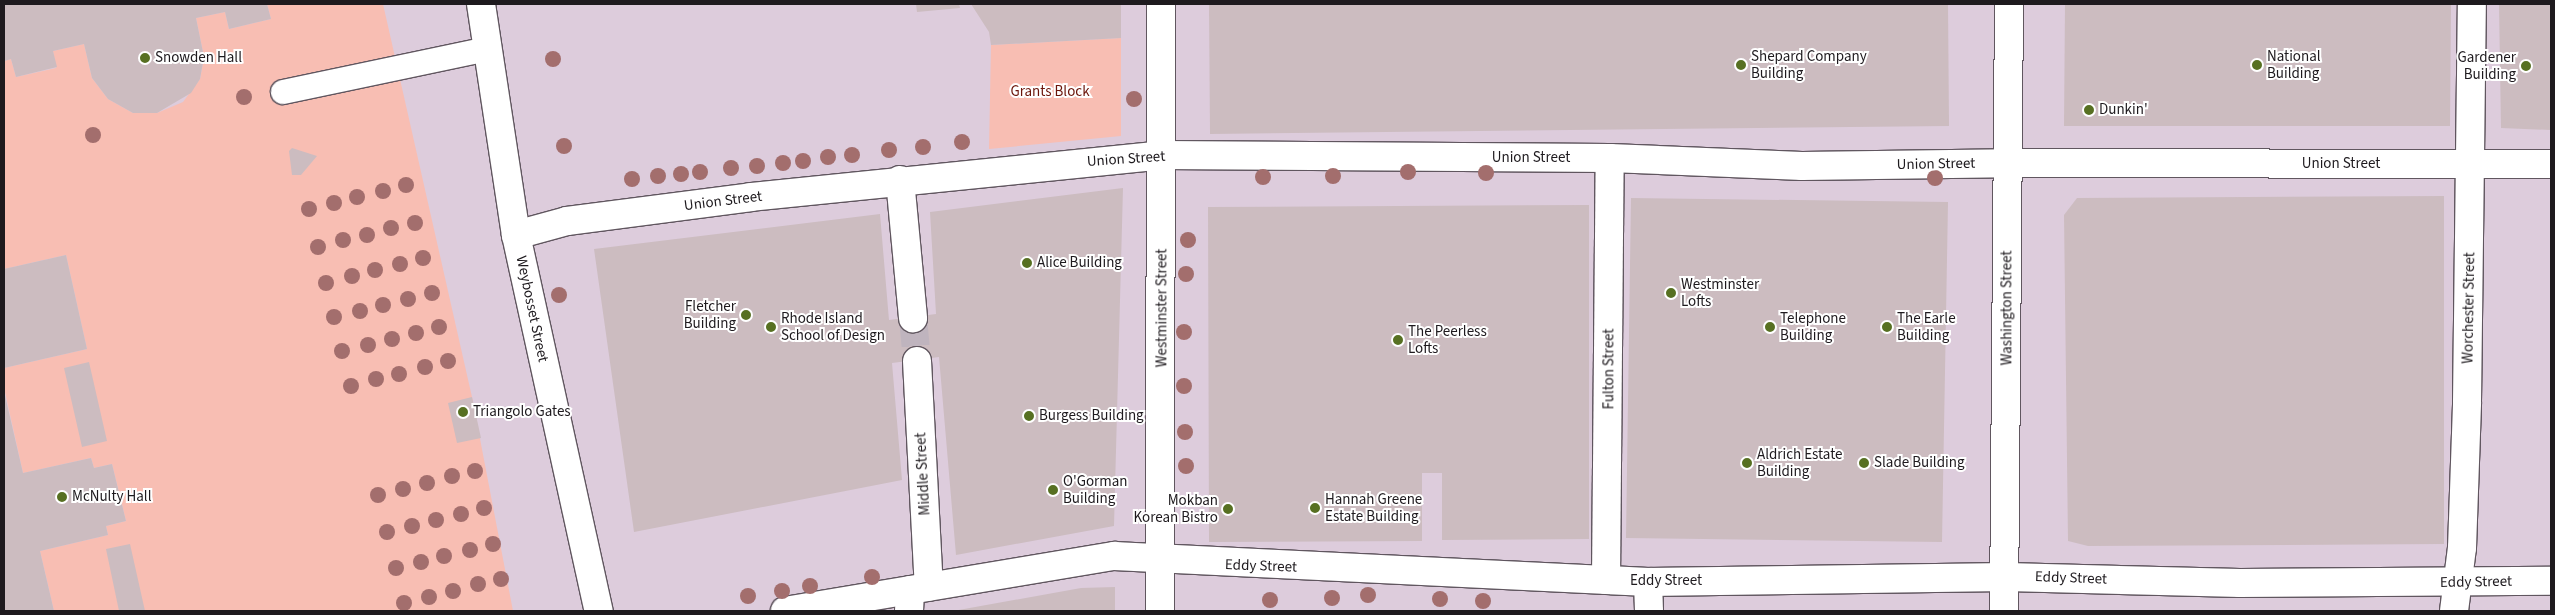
<!DOCTYPE html>
<style>
body{margin:0}
#map{position:relative;width:2555px;height:615px;overflow:hidden;background:#e7dbe6;font-family:"Source Sans 3",sans-serif}
div>[style]{position:absolute}
[style*='--x']{left:calc(var(--x)*1px);top:calc(var(--y)*1px);width:calc(var(--w)*1px);rotate:calc(var(--a)*1deg)}
.built>*{inset:0;background:#ddccdc}
.green>*{inset:0;background:#f8beb3}
.building>*{inset:0;background:#ccbcc0}
.street-tunnel>*{height:28px;margin-top:-14px;transform-origin:0;background:repeating-linear-gradient(90deg,#bfb4be 0 28px,transparent 0 42px)}
.roads{filter:drop-shadow(1px 0 #60565f) drop-shadow(-1px 0 #60565f) drop-shadow(0 1px #60565f) drop-shadow(0 -1px #60565f)}
.lane>*{height:24px;margin:-12px;padding:0 12px;transform-origin:12px;border-radius:12px;background:#fff}
.street>*{height:28px;margin:-14px;padding:0 14px;transform-origin:14px;border-radius:14px;background:#fff}
.secondary>*{height:28px;margin:-14px;padding:0 14px;transform-origin:14px;border-radius:14px;background:#fff}
.trees>*{width:16px;height:16px;margin:-8px;border-radius:50%;background:#a36e6d}
.dots>*{width:14px;height:14px;translate:-50% -50%;box-sizing:border-box;border:2px solid #fff;border-radius:50%}
span{translate:-50% -50%;white-space:nowrap;text-align:center;line-height:1.15;-webkit-text-stroke:4px #fff;paint-order:stroke}
.poi-label{font-size:15px;color:#1e1a1e}
.left{translate:0 -50%;text-align:left}
.right{translate:-100% -50%;text-align:right}
.park-label{font-size:15px;color:#6b150a}
.street-label{font-size:15px;color:#1e1a1e}
.frame{position:absolute;inset:0;border:5px solid #1e1a1e;pointer-events:none}
</style>
<div id="map">
<div class="built">
<div style="clip-path:polygon(4px 4px,2551px 4px,2551px 611px,4px 611px)"></div>
</div>
<div class="green">
<div style="clip-path:polygon(267px 4px,383px 4px,472px 397px,513px 611px,54px 611px,40px 551px,108px 535px,106px 526px,126px 521px,112px 464px,94px 468px,91px 458px,23px 473px,4px 388px,4px 368px,87px 349px,66px 255px,4px 269px,4px 61px,11px 59px,16px 77px,56px 68px,53px 51px,84px 44px,92px 78px,108px 99px,133px 113px,157px 113px,183px 102px,200px 79px,204px 57px,196px 18px,225px 12px,229px 29px,271px 19px)"></div>
<div style="clip-path:polygon(1121px 38px,1121px 136px,989px 149px,991px 45px)"></div>
</div>
<div class="building">
<div style="clip-path:polygon(4px 4px,267px 4px,271px 19px,229px 29px,225px 12px,196px 18px,204px 57px,200px 79px,191px 93px,157px 113px,133px 113px,108px 99px,92px 78px,84px 44px,53px 51px,57px 67px,16px 77px,11px 59px,4px 61px)"></div>
<div style="clip-path:polygon(916px 4px,959px 4px,960px 8px,917px 12px)"></div>
<div style="clip-path:polygon(971px 4px,1121px 4px,1121px 38px,991px 45px,989px 32px)"></div>
<div style="clip-path:polygon(1209px 4px,1948px 4px,1949px 126px,1210px 134px)"></div>
<div style="clip-path:polygon(2065px 4px,2451px 4px,2450px 126px,2064px 126px)"></div>
<div style="clip-path:polygon(2499px 4px,2551px 4px,2551px 130px,2501px 128px)"></div>
<div style="clip-path:polygon(292px 148px,317px 156px,301px 175px,292px 175px,289px 151px)"></div>
<div style="clip-path:polygon(1123px 188px,1114px 526px,956px 555px,939px 357px,892px 363px,902px 480px,634px 532px,594px 249px,880px 214px,889px 320px,936px 314px,930px 212px)"></div>
<div style="clip-path:polygon(2444px 196px,2444px 544px,2088px 546px,2068px 541px,2064px 215px,2077px 198px)"></div>
<div style="clip-path:polygon(1631px 198px,1948px 202px,1942px 542px,1626px 538px)"></div>
<div style="clip-path:polygon(1589px 205px,1589px 539px,1442px 540px,1442px 473px,1422px 473px,1422px 541px,1209px 542px,1208px 207px)"></div>
<div style="clip-path:polygon(66px 255px,87px 349px,4px 368px,4px 269px)"></div>
<div style="clip-path:polygon(89px 362px,107px 441px,82px 447px,64px 368px)"></div>
<div style="clip-path:polygon(4px 391px,23px 473px,91px 458px,94px 468px,112px 464px,126px 521px,106px 526px,108px 535px,40px 551px,54px 611px,4px 611px)"></div>
<div style="clip-path:polygon(472px 397px,481px 438px,457px 443px,448px 403px)"></div>
<div style="clip-path:polygon(130px 544px,145px 611px,119px 611px,106px 549px)"></div>
<div style="clip-path:polygon(1115px 587px,1115px 611px,953px 611px,1081px 588px)"></div>
</div>
<div class="street-tunnel">
<div style="--x:913;--y:318;--w:43;--a:84.7"></div>
</div>
<div class="roads">
<div class="lane">
<div style="--x:283;--y:92;--w:208;--a:-11.9"></div>
</div>
<div class="street">
<div style="--x:900;--y:180;--w:139;--a:84.6"></div>
<div style="--x:516;--y:235;--w:53;--a:-15.4"></div>
<div style="--x:567;--y:221;--w:186;--a:-7.4"></div>
<div style="--x:751;--y:197;--w:414;--a:-5.8"></div>
<div style="--x:1163;--y:155;--w:447;--a:0.4"></div>
<div style="--x:1610;--y:158;--w:192;--a:2.4"></div>
<div style="--x:1802;--y:166;--w:205;--a:-0.8"></div>
<div style="--x:917;--y:361;--w:226;--a:87"></div>
<div style="--x:1606;--y:580;--w:422;--a:-89.5"></div>
<div style="--x:1648;--y:582;--w:29;--a:88"></div>
<div style="--x:909;--y:611;--w:21;--a:-87"></div>
<div style="--x:2454;--y:611;--w:64;--a:-82.8"></div>
<div style="--x:2462;--y:548;--w:146;--a:-88"></div>
<div style="--x:2467;--y:402;--w:398;--a:-89.3"></div>
</div>
<div class="secondary">
<div style="--x:481;--y:4;--w:234;--a:81.4"></div>
<div style="--x:516;--y:235;--w:385;--a:77.6"></div>
<div style="--x:2007;--y:163;--w:544;--a:0.11"></div>
<div style="--x:785;--y:611;--w:334;--a:-9.5"></div>
<div style="--x:1114;--y:556;--w:535;--a:2.79"></div>
<div style="--x:1648;--y:582;--w:359;--a:-0.8"></div>
<div style="--x:2007;--y:577;--w:233;--a:1.5"></div>
<div style="--x:2240;--y:583;--w:311;--a:-0.4"></div>
<div style="--x:1160;--y:611;--w:607;--a:-89.91"></div>
<div style="--x:2004;--y:611;--w:607;--a:-89.53"></div>
</div>
</div>
<div class="trees">
<div style="left:553px;top:59px"></div>
<div style="left:244px;top:97px"></div>
<div style="left:1134px;top:99px"></div>
<div style="left:93px;top:135px"></div>
<div style="left:962px;top:142px"></div>
<div style="left:564px;top:146px"></div>
<div style="left:923px;top:147px"></div>
<div style="left:889px;top:150px"></div>
<div style="left:852px;top:155px"></div>
<div style="left:828px;top:157px"></div>
<div style="left:803px;top:161px"></div>
<div style="left:783px;top:163px"></div>
<div style="left:757px;top:166px"></div>
<div style="left:731px;top:168px"></div>
<div style="left:700px;top:172px"></div>
<div style="left:1408px;top:172px"></div>
<div style="left:1486px;top:173px"></div>
<div style="left:681px;top:174px"></div>
<div style="left:658px;top:176px"></div>
<div style="left:1333px;top:176px"></div>
<div style="left:1263px;top:177px"></div>
<div style="left:1935px;top:178px"></div>
<div style="left:632px;top:179px"></div>
<div style="left:406px;top:185px"></div>
<div style="left:383px;top:191px"></div>
<div style="left:357px;top:197px"></div>
<div style="left:334px;top:203px"></div>
<div style="left:309px;top:209px"></div>
<div style="left:415px;top:223px"></div>
<div style="left:391px;top:228px"></div>
<div style="left:367px;top:235px"></div>
<div style="left:343px;top:240px"></div>
<div style="left:1188px;top:240px"></div>
<div style="left:318px;top:247px"></div>
<div style="left:423px;top:258px"></div>
<div style="left:400px;top:264px"></div>
<div style="left:375px;top:270px"></div>
<div style="left:1186px;top:274px"></div>
<div style="left:352px;top:276px"></div>
<div style="left:326px;top:283px"></div>
<div style="left:432px;top:293px"></div>
<div style="left:559px;top:295px"></div>
<div style="left:408px;top:299px"></div>
<div style="left:383px;top:305px"></div>
<div style="left:360px;top:311px"></div>
<div style="left:334px;top:317px"></div>
<div style="left:439px;top:327px"></div>
<div style="left:1184px;top:332px"></div>
<div style="left:416px;top:333px"></div>
<div style="left:392px;top:339px"></div>
<div style="left:368px;top:345px"></div>
<div style="left:342px;top:351px"></div>
<div style="left:448px;top:361px"></div>
<div style="left:425px;top:367px"></div>
<div style="left:399px;top:374px"></div>
<div style="left:376px;top:379px"></div>
<div style="left:351px;top:386px"></div>
<div style="left:1184px;top:386px"></div>
<div style="left:1185px;top:432px"></div>
<div style="left:1186px;top:466px"></div>
<div style="left:475px;top:471px"></div>
<div style="left:452px;top:476px"></div>
<div style="left:427px;top:483px"></div>
<div style="left:403px;top:489px"></div>
<div style="left:378px;top:495px"></div>
<div style="left:484px;top:508px"></div>
<div style="left:461px;top:514px"></div>
<div style="left:436px;top:520px"></div>
<div style="left:412px;top:526px"></div>
<div style="left:387px;top:532px"></div>
<div style="left:493px;top:544px"></div>
<div style="left:470px;top:550px"></div>
<div style="left:444px;top:556px"></div>
<div style="left:421px;top:562px"></div>
<div style="left:396px;top:568px"></div>
<div style="left:872px;top:577px"></div>
<div style="left:501px;top:579px"></div>
<div style="left:478px;top:584px"></div>
<div style="left:810px;top:586px"></div>
<div style="left:453px;top:591px"></div>
<div style="left:782px;top:591px"></div>
<div style="left:1368px;top:595px"></div>
<div style="left:748px;top:596px"></div>
<div style="left:429px;top:597px"></div>
<div style="left:1332px;top:598px"></div>
<div style="left:1440px;top:599px"></div>
<div style="left:1270px;top:600px"></div>
<div style="left:1483px;top:601px"></div>
<div style="left:404px;top:603px"></div>
</div>
<div class="dots">
<div style="left:145px;top:58px;background:#577022"></div>
<div style="left:1741px;top:65px;background:#577022"></div>
<div style="left:2257px;top:65px;background:#577022"></div>
<div style="left:2526px;top:66px;background:#577022"></div>
<div style="left:2089px;top:110px;background:#577022"></div>
<div style="left:1027px;top:263px;background:#577022"></div>
<div style="left:1671px;top:293px;background:#577022"></div>
<div style="left:746px;top:315px;background:#577022"></div>
<div style="left:771px;top:327px;background:#577022"></div>
<div style="left:1770px;top:327px;background:#577022"></div>
<div style="left:1887px;top:327px;background:#577022"></div>
<div style="left:1398px;top:340px;background:#577022"></div>
<div style="left:463px;top:412px;background:#577022"></div>
<div style="left:1029px;top:416px;background:#577022"></div>
<div style="left:1747px;top:463px;background:#577022"></div>
<div style="left:1864px;top:463px;background:#577022"></div>
<div style="left:1053px;top:490px;background:#577022"></div>
<div style="left:62px;top:497px;background:#577022"></div>
<div style="left:1315px;top:508px;background:#577022"></div>
<div style="left:1228px;top:509px;background:#577022"></div>
</div>
<div class="poi-label">
<span class="left" style="left:1751px;top:65px">Shepard Company<br>Building</span>
<span class="left" style="left:2267px;top:65px">National<br>Building</span>
<span class="right" style="left:2516px;top:66px">Gardener<br>Building</span>
<span class="left" style="left:155px;top:58px">Snowden Hall</span>
<span class="left" style="left:2099px;top:110px">Dunkin'</span>
<span class="left" style="left:1037px;top:263px">Alice Building</span>
<span class="left" style="left:1681px;top:293px">Westminster<br>Lofts</span>
<span class="right" style="left:736px;top:315px">Fletcher<br>Building</span>
<span class="left" style="left:781px;top:327px">Rhode Island<br>School of Design</span>
<span class="left" style="left:1780px;top:327px">Telephone<br>Building</span>
<span class="left" style="left:1897px;top:327px">The Earle<br>Building</span>
<span class="left" style="left:1408px;top:340px">The Peerless<br>Lofts</span>
<span class="left" style="left:473px;top:412px">Triangolo Gates</span>
<span class="left" style="left:1039px;top:416px">Burgess Building</span>
<span class="left" style="left:1757px;top:463px">Aldrich Estate<br>Building</span>
<span class="left" style="left:1874px;top:463px">Slade Building</span>
<span class="left" style="left:1063px;top:490px">O'Gorman<br>Building</span>
<span class="left" style="left:72px;top:497px">McNulty Hall</span>
<span class="left" style="left:1325px;top:508px">Hannah Greene<br>Estate Building</span>
<span class="right" style="left:1218px;top:509px">Mokban<br>Korean Bistro</span>
</div>
<div class="park-label">
<span style="left:1050px;top:92px">Grants Block</span>
</div>
<div class="street-label">
<span style="left:1531px;top:158px">Union Street</span>
<span style="left:1126px;top:159px;rotate:-4deg">Union Street</span>
<span style="left:1936px;top:164px;rotate:-1deg">Union Street</span>
<span style="left:2341px;top:164px">Union Street</span>
<span style="left:723px;top:201px;rotate:-7deg">Union Street</span>
<span style="left:1162px;top:308px;rotate:-90deg">Westminster Street</span>
<span style="left:2007px;top:308px;rotate:-90deg">Washington Street</span>
<span style="left:2469px;top:308px;rotate:-89deg">Worchester Street</span>
<span style="left:532px;top:309px;rotate:78deg">Weybosset Street</span>
<span style="left:1609px;top:369px;rotate:-90deg">Fulton Street</span>
<span style="left:923px;top:474px;rotate:-93deg">Middle Street</span>
<span style="left:1261px;top:566px;rotate:2deg">Eddy Street</span>
<span style="left:2071px;top:578px;rotate:2deg">Eddy Street</span>
<span style="left:1666px;top:581px">Eddy Street</span>
<span style="left:2476px;top:582px;rotate:-1deg">Eddy Street</span>
</div>
<div class="frame"></div>
</div>
